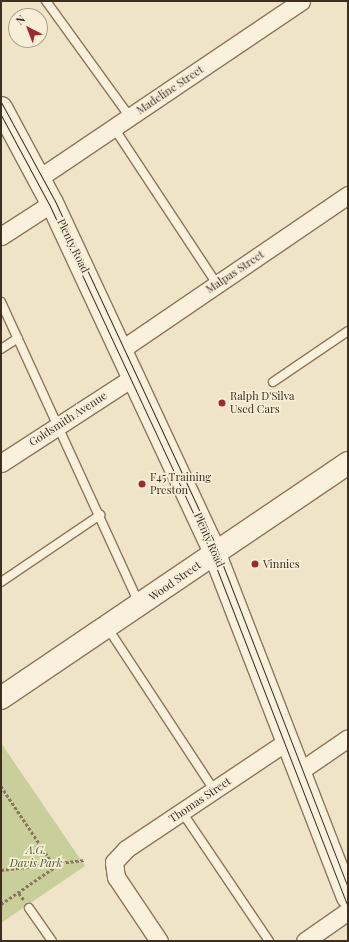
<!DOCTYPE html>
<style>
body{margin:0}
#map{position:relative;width:349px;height:942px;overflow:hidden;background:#f0e4c8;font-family:"Playfair Display",serif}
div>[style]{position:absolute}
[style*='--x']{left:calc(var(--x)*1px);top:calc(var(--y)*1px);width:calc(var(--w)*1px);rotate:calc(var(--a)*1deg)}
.green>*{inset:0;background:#c9cf9b}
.path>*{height:2.5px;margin-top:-1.25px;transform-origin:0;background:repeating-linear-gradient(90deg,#8d765c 0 3px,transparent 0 5px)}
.roads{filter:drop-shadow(1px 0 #8d765c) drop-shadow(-1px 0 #8d765c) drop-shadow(0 1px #8d765c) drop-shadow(0 -1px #8d765c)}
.lane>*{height:8px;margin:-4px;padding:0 4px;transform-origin:4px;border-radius:4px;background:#faf1dc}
.street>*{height:17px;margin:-8.5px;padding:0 8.5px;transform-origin:8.5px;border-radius:8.5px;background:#faf1dc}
.secondary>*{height:22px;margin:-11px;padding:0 11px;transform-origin:11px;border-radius:11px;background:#faf1dc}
.tram>*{height:1px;margin:-0.5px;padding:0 0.5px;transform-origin:0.5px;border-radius:0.5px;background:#3d2e20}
.dots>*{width:11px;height:11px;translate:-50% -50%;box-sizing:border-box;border:2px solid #f7eed8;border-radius:50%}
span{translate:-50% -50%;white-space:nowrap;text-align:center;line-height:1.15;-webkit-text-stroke:3.5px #f7eed8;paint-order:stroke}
.street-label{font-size:11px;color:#3d2e20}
.poi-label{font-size:11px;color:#3d2e20}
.left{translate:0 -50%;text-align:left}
.park-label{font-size:11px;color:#4d5a26;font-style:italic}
.frame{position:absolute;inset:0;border:2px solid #3d2e20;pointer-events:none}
.north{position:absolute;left:8px;top:8px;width:40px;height:40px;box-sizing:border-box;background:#f7eed8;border:1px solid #ada18e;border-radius:50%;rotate:318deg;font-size:11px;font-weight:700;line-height:16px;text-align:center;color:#3d2e20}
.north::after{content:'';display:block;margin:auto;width:14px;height:18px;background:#9e2a2b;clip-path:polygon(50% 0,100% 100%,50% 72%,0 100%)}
</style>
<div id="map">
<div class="green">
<div style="clip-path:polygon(1px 743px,85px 866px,1px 923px)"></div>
</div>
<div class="path">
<div style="--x:1;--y:786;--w:90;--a:56.3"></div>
<div style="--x:1;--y:870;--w:84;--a:-6.9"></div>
<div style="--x:19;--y:893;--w:9;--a:54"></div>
<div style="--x:1;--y:904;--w:74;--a:-34.5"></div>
</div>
<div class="roads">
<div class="lane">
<div style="--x:46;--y:1;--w:143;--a:54.1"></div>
<div style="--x:114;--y:128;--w:187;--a:56.6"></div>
<div style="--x:1;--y:302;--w:331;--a:65.4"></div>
<div style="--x:1;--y:349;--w:20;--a:-33"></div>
<div style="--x:273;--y:382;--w:91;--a:-34.2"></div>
<div style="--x:1;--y:582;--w:120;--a:-34.1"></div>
<div style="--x:107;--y:627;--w:195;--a:56.7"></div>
<div style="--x:182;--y:812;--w:156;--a:56"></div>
<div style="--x:29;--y:908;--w:40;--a:55.1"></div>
</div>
<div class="street">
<div style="--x:39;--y:178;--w:316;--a:-34"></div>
<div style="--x:1;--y:236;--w:61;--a:-32.9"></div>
<div style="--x:122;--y:349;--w:273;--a:-34.3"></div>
<div style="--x:1;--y:463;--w:160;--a:-33"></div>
<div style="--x:300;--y:771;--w:58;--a:-34.5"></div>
<div style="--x:159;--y:941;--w:77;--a:-123.9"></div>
<div style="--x:116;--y:877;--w:15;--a:-98"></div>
<div style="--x:114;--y:862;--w:18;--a:-47"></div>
<div style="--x:126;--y:849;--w:196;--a:-33.8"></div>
<div style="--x:305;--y:941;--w:52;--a:-34.9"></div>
</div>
<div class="secondary">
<div style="--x:1;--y:108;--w:108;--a:61.8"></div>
<div style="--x:52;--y:203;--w:371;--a:65"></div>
<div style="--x:209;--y:539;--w:384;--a:68.8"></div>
<div style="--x:1;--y:698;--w:419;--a:-34.1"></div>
</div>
</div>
<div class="tram">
<div style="--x:1;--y:102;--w:113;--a:61.4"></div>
<div style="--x:55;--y:201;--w:371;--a:65"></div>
<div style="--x:212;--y:537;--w:375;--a:68.8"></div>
<div style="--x:1;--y:115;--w:101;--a:61.7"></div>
<div style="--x:49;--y:204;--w:372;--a:65"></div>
<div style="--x:206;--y:541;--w:393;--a:68.8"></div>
</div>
<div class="dots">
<div style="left:222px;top:403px;background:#9e2a2b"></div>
<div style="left:142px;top:484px;background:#9e2a2b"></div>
<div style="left:255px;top:564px;background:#9e2a2b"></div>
</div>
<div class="street-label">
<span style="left:170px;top:90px;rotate:-34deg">Madeline Street</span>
<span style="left:73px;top:246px;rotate:64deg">Plenty Road</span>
<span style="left:235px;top:272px;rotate:-34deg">Malpas Street</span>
<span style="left:68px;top:419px;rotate:-33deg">Goldsmith Avenue</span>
<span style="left:209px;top:540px;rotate:66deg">Plenty Road</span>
<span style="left:175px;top:581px;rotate:-35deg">Wood Street</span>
<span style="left:200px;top:800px;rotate:-34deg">Thomas Street</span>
</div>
<div class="poi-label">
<span class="left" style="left:230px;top:403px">Ralph D'Silva<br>Used Cars</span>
<span class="left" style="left:150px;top:484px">F45 Training<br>Preston</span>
<span class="left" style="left:263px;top:564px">Vinnies</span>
</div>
<div class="park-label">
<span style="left:36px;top:857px">A.G.<br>Davis Park</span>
</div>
<div class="frame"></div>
<div class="north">N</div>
</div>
